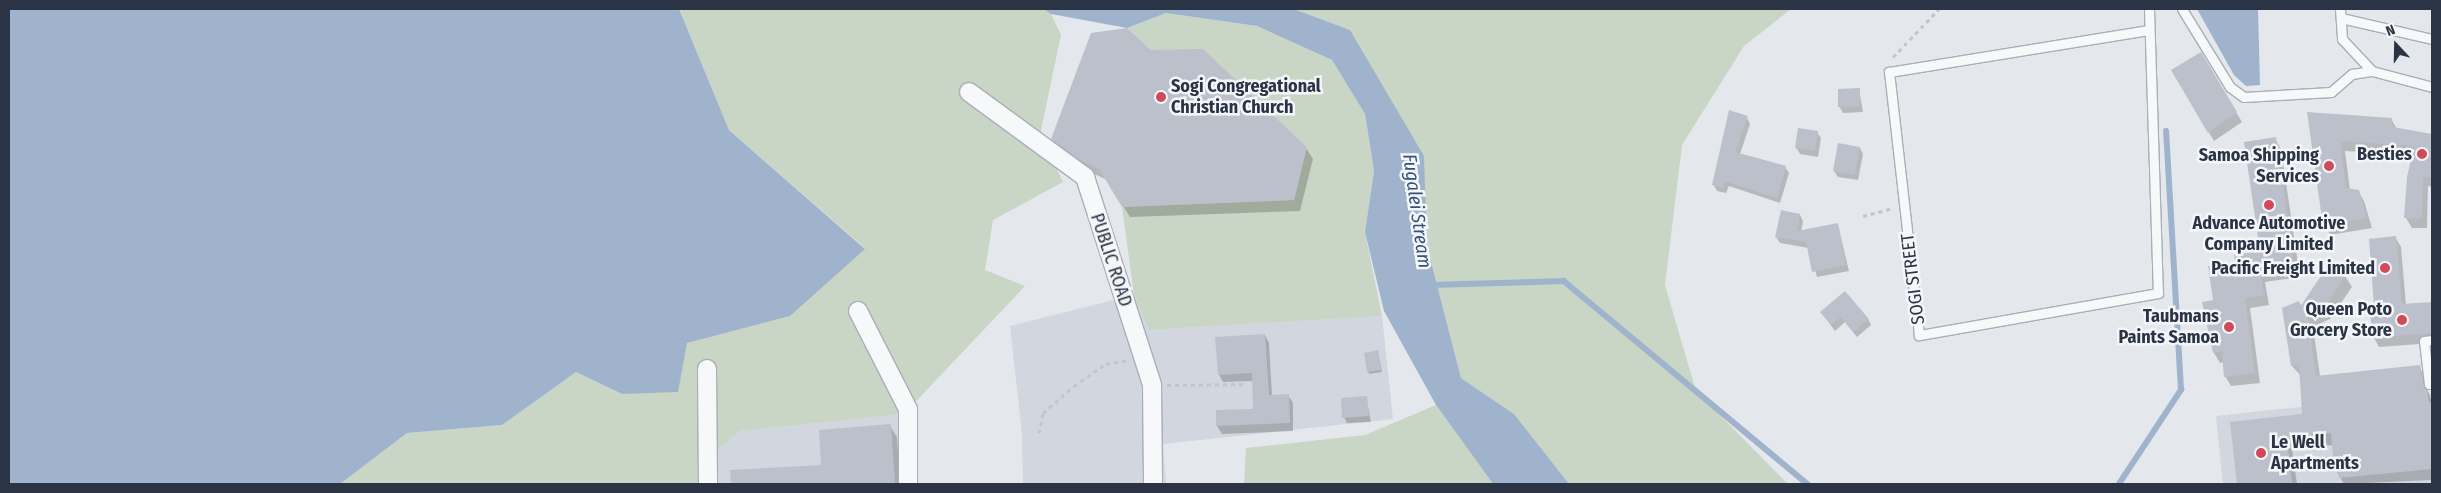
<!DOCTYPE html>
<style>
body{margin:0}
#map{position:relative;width:2441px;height:493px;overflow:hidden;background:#e4e7ec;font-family:"Fira Sans Condensed",sans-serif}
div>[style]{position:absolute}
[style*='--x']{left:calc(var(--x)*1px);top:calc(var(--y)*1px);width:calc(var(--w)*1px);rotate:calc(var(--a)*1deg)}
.built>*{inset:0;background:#d2d6de}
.green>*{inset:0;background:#c9d6c5}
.water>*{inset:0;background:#9fb4cc}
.shadow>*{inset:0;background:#0003}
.stream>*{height:5.5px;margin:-2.75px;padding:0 2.75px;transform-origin:2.75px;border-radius:2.75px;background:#9fb4cc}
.building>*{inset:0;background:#bbc0ca}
.path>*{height:3px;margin-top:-1.5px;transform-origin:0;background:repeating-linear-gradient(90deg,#c2c5cb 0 4px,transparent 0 8px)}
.roads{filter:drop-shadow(1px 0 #a9aeb7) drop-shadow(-1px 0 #a9aeb7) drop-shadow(0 1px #a9aeb7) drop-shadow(0 -1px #a9aeb7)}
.service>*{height:9px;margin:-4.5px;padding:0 4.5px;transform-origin:4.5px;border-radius:4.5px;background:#f7f8fa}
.minor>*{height:18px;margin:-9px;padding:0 9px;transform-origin:9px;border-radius:9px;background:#f7f8fa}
.dots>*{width:14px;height:14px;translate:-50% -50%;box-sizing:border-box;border:2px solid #f4f6f9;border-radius:50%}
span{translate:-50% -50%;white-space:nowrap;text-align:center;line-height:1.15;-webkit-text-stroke:5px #f4f6f9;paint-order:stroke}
.poi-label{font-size:18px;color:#2b3445;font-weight:700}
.left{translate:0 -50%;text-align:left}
.right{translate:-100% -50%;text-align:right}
.street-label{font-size:18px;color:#2b3445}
.water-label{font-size:19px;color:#34527a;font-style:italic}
.frame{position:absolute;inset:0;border:10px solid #2b3445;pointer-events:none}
.north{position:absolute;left:2371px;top:20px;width:50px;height:50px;-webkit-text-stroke:4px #f4f6f9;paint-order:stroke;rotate:339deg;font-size:14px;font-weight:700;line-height:20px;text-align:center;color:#2b3445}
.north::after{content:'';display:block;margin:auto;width:18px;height:22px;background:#2b3445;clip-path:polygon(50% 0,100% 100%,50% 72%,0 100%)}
</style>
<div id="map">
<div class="built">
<div style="clip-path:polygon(1134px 295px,1149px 330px,1382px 316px,1393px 419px,1163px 444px,1166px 484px,1023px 484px,1022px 434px,1010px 326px)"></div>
<div style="clip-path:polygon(2432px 393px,2432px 484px,2223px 484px,2216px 416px)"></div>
<div style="clip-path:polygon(904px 414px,904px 484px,714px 484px,714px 453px,740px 431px)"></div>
</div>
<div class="green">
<div style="clip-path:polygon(679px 9px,1043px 9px,1051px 14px,1061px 35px,1040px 135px,1063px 182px,993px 220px,985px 270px,1025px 286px,904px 414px,740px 431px,714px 453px,714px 484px,340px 484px,407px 433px,502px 425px,576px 372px,622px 394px,687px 343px,865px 248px,729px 130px)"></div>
<div style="clip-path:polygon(1294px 9px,1791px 9px,1744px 46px,1682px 145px,1665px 285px,1696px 391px,1788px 484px,1568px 484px,1514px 414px,1461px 378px,1427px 246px,1350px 30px)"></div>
<div style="clip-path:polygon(1166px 13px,1257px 26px,1332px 60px,1365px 114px,1374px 171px,1365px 232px,1382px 316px,1149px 330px,1134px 295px,1122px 207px,1294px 200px,1307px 147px,1203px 50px,1151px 50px,1127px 28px)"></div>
<div style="clip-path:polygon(1436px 405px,1493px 484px,1244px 484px,1246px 448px,1365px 435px)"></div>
</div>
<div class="water">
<div style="clip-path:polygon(9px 9px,679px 9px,729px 130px,865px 249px,790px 316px,687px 343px,678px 392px,622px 394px,576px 372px,502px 425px,407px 433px,340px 484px,9px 484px)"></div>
<div style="clip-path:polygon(1043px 9px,1294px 9px,1350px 30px,1424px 156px,1427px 246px,1461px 378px,1514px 414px,1569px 484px,1493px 484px,1436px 405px,1384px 311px,1365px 232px,1374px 171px,1365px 114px,1332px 60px,1257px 26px,1166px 13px,1127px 28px,1051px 14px)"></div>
<div style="clip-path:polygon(2197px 9px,2258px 9px,2260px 85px,2246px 86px,2234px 75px)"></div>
</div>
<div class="shadow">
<div style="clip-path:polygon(1151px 51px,1306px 148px,1313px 159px,1300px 211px,1130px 217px,1107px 180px,1086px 170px,1059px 150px,1052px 139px)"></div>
<div style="clip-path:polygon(2201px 54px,2242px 122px,2214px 141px,2172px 71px)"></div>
<div style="clip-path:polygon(1859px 89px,1863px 112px,1843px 113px,1839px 106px)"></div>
<div style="clip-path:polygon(2308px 114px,2391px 119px,2397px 129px,2432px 135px,2432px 187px,2428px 186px,2427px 228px,2412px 228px,2406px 218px,2413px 155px,2345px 151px,2350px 190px,2358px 191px,2364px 201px,2372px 228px,2330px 235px,2324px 225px)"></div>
<div style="clip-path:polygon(1747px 118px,1750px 124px,1740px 154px,1785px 167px,1789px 173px,1780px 203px,1729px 186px,1726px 193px,1717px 191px,1713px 184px)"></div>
<div style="clip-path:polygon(1817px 132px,1821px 138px,1818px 157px,1800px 154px,1796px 147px)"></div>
<div style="clip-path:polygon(2275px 139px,2281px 149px,2300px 277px,2265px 282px,2269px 305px,2250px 308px,2260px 383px,2231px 386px,2225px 376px,2224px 362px,2220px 363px,2214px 353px,2215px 301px,2236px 263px,2262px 252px)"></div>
<div style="clip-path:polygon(1860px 148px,1863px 154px,1858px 180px,1838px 177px,1834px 171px)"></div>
<div style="clip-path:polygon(1800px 215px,1803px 221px,1801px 232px,1838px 225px,1849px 271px,1817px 277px,1809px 248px,1780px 243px,1776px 237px)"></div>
<div style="clip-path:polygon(2395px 237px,2401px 247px,2406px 305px,2432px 303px,2432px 343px,2379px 347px,2374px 338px,2376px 307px)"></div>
<div style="clip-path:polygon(2329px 266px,2345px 276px,2352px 287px,2330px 319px,2313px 327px,2320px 376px,2420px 366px,2432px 403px,2432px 480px,2344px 484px,2335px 468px,2333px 445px,2292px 449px,2297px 484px,2238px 484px,2231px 423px,2303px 415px,2301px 376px,2292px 366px,2299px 302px,2302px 307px)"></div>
<div style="clip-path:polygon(1821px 312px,1868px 319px,1871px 325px,1857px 337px,1845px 322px,1835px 331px)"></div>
<div style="clip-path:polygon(1265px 335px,1269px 343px,1272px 396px,1288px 395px,1293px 403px,1293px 431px,1222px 434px,1217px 426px,1217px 411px,1254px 410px,1253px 381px,1223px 382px,1219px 375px)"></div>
<div style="clip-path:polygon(1378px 352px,1382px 372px,1369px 374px,1368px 371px)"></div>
<div style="clip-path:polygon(1366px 397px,1371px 422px,1347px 423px,1344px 417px)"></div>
<div style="clip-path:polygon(890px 426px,897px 437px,900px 484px,732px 484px,732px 471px,822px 466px)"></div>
</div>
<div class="stream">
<div style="--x:1431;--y:285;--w:133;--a:-1.7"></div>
<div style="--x:1564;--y:281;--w:317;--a:39.8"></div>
<div style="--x:2119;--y:484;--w:113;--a:-56.6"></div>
<div style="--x:2181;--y:390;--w:259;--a:-93.3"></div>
</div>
<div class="building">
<div style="clip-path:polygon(1127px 28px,1151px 50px,1203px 49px,1307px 147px,1294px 200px,1122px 207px,1099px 169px,1078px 159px,1051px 139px,1091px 33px)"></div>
<div style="clip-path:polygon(2201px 52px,2237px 112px,2208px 133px,2171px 70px)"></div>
<div style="clip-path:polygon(1860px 88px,1860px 106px,1838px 107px,1838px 89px)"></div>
<div style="clip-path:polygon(1729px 110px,1748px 116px,1735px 152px,1786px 166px,1777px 198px,1725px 181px,1723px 188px,1712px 185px)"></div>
<div style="clip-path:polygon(2307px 112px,2392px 118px,2393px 127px,2432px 134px,2432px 178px,2423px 177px,2422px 218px,2404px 218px,2407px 177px,2414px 146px,2340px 141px,2346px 188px,2359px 190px,2367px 218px,2323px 226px)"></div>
<div style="clip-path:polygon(1798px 128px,1818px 131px,1815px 151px,1795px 148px)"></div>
<div style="clip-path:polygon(2276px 137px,2294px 267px,2260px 272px,2264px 295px,2245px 298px,2255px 373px,2224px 377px,2222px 351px,2213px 353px,2202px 302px,2213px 300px,2208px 266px,2235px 262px,2234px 255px,2260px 251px,2244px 142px)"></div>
<div style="clip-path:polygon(1838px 143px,1860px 147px,1855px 175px,1833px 171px)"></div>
<div style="clip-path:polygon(1781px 210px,1800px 214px,1797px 231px,1838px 223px,1846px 265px,1812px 272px,1806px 242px,1775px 237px)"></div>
<div style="clip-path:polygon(2396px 236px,2402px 304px,2432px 302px,2432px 333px,2372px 338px,2370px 307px,2374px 306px,2369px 239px)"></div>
<div style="clip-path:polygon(2329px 264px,2346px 275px,2324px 308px,2308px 316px,2316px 376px,2420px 365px,2423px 385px,2427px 390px,2429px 402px,2432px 402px,2432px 469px,2339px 478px,2338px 468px,2334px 468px,2331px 433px,2287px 438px,2292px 484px,2237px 484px,2230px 422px,2302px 414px,2299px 365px,2291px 366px,2282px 308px,2299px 301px,2300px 307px)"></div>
<div style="clip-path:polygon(1845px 291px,1869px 319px,1853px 332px,1841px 317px,1831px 325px,1820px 312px)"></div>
<div style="clip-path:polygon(1265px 334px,1269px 395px,1289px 394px,1290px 423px,1216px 426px,1216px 410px,1253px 409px,1252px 373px,1218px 375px,1215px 337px)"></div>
<div style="clip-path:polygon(1378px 350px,1381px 370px,1367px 372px,1364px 353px)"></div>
<div style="clip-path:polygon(1367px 396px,1369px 416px,1342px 418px,1341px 398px)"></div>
<div style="clip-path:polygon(891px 424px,895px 484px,731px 484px,730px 470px,821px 465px,819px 430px)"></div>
</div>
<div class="path">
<div style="--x:1893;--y:57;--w:66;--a:-46.2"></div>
<div style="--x:1863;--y:216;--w:31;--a:-15"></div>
<div style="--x:1167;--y:385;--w:78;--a:-0.7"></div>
<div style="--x:1039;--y:433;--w:20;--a:-79"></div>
<div style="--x:1043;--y:413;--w:41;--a:-41.1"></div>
<div style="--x:1074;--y:386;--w:39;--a:-35"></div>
<div style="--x:1106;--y:364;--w:22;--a:-10"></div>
</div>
<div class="roads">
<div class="service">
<div style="--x:2149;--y:9;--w:284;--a:88.2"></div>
<div style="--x:2158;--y:293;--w:243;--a:170"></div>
<div style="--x:1919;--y:335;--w:265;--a:-96.5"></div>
<div style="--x:1889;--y:72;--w:263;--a:-9.2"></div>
<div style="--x:2182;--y:9;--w:92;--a:58.4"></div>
<div style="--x:2230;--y:87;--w:17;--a:36"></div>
<div style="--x:2244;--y:97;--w:87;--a:-3.3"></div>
<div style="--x:2331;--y:92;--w:28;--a:-41"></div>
<div style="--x:2352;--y:74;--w:20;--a:-9"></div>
<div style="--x:2340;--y:9;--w:30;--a:86"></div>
<div style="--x:2342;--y:39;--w:44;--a:46.8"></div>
<div style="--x:2372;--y:71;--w:62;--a:14.9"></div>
<div style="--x:2341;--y:18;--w:93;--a:13"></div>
<div style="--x:2432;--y:340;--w:8;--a:173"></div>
<div style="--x:2424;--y:341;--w:43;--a:83.4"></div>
<div style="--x:2429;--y:384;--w:3;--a:0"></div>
</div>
<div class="minor">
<div style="--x:969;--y:92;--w:144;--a:36.2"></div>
<div style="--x:1085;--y:177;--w:219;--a:72.1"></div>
<div style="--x:1152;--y:385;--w:99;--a:89.4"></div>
<div style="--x:858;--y:311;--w:110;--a:63"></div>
<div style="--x:908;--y:409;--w:75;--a:90"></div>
<div style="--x:707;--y:369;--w:115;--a:89.5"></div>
</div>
</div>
<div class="dots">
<div style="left:1161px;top:97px;background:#d1495b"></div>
<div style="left:2422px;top:154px;background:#d1495b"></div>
<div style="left:2329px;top:166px;background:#d1495b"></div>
<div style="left:2269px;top:205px;background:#d1495b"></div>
<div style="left:2385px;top:268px;background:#d1495b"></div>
<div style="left:2402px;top:320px;background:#d1495b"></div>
<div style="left:2229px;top:327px;background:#d1495b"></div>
<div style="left:2261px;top:453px;background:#d1495b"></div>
</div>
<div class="poi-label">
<span class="left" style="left:1171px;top:97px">Sogi Congregational<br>Christian Church</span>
<span class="right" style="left:2412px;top:154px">Besties</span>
<span class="right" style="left:2319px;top:166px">Samoa Shipping<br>Services</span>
<span style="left:2269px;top:234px">Advance Automotive<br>Company Limited</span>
<span class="right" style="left:2375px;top:268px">Pacific Freight Limited</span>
<span class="right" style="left:2392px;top:320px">Queen Poto<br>Grocery Store</span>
<span class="right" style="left:2219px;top:327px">Taubmans<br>Paints Samoa</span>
<span class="left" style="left:2271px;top:453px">Le Well<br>Apartments</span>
</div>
<div class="street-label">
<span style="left:1111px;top:260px;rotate:72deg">PUBLIC ROAD</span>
<span style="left:1913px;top:279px;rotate:-97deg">SOGI STREET</span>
</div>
<div class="water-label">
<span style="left:1417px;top:211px;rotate:82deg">Fugalei Stream</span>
</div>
<div class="frame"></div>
<div class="north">N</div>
</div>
